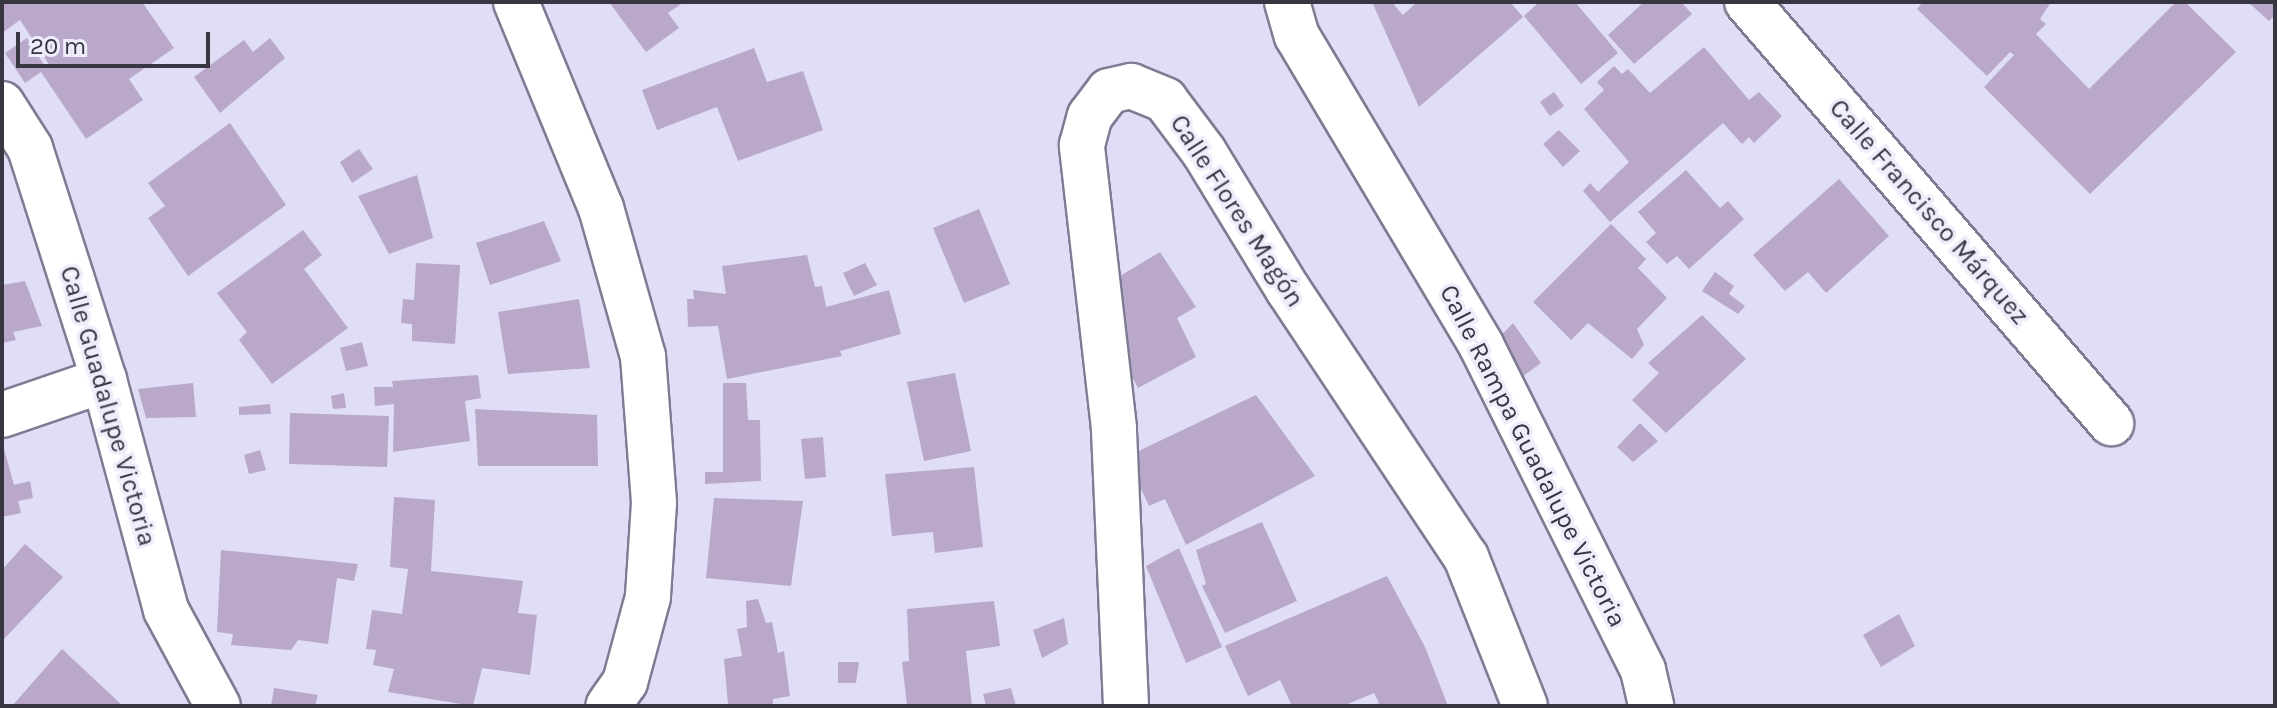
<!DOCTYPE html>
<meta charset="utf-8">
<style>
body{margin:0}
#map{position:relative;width:2277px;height:708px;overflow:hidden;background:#e0def7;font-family:Karla,sans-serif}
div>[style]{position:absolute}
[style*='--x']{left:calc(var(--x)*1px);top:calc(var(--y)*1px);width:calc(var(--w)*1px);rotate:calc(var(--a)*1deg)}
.building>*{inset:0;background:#b9a8c9}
.roads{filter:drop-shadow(2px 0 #7e7c92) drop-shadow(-2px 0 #7e7c92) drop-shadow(0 2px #7e7c92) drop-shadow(0 -2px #7e7c92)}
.minor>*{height:44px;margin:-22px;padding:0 22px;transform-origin:22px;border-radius:22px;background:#fff}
span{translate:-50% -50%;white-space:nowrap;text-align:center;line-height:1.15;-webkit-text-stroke:7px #eeedfc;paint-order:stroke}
.street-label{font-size:26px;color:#383741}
.frame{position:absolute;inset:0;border:4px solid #383741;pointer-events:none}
.scale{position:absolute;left:16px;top:32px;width:194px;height:36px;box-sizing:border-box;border:4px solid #383741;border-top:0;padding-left:10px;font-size:24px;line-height:28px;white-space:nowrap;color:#383741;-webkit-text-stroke:6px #eeedfc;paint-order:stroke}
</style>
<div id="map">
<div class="building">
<div style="clip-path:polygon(2px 2px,142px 2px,174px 48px,129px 79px,143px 100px,86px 139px,41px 72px,25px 83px,5px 53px,27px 38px,46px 68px,50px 66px,20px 20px,2px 33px)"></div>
<div style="clip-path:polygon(609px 2px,684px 2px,668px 13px,679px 28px,646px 52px)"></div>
<div style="clip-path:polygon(1372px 2px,1397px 2px,1394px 5px,1403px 15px,1417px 2px,1510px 2px,1523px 17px,1419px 107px)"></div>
<div style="clip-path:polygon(1539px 2px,1575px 2px,1618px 53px,1581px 84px,1524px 16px)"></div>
<div style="clip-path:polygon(1644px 2px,1681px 2px,1692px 14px,1634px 64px,1608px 35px)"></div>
<div style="clip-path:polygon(1923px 2px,2051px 2px,2040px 19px,2046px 24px,2036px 34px,2089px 89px,2176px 2px,2185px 2px,2236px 52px,2090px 194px,1984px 87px,2014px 55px,2010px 52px,1987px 76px,1917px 9px)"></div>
<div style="clip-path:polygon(2248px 2px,2275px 2px,2275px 15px,2269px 21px)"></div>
<div style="clip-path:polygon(270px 38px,285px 58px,220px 113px,194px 77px,244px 40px,253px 52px)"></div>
<div style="clip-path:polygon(1704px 47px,1749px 100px,1759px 92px,1782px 116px,1754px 143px,1749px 137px,1742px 144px,1723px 123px,1610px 222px,1583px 191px,1590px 183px,1598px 192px,1629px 162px,1584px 109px,1604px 90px,1597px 82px,1614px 66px,1622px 74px,1628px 69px,1650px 93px)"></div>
<div style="clip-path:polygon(754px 48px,767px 82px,803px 71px,823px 130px,738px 161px,717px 107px,657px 130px,642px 90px)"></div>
<div style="clip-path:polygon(1554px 92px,1564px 106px,1550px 116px,1540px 102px)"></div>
<div style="clip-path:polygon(230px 123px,286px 205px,188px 276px,148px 218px,165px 206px,148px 183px)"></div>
<div style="clip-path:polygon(1559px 130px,1580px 151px,1563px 167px,1543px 144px)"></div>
<div style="clip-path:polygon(359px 149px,373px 169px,352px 183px,340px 162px)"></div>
<div style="clip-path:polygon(1686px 170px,1720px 208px,1728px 201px,1744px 219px,1689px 269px,1677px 256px,1667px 264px,1646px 242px,1656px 233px,1638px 212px)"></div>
<div style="clip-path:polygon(417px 175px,433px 238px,389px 254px,358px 196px)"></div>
<div style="clip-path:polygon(1839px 179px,1889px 236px,1826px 293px,1808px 272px,1785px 291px,1753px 255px)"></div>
<div style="clip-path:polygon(979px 209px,1010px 284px,964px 303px,933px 228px)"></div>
<div style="clip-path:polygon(544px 221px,561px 261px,490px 285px,476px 243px)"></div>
<div style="clip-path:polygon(1611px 224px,1646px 259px,1638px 268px,1667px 298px,1637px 329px,1644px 345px,1632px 359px,1588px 323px,1571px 340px,1533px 302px)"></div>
<div style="clip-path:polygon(303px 230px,322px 255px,304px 269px,348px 328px,272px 384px,239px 340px,247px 332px,217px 293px)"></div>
<div style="clip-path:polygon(1160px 252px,1196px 307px,1177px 318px,1196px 357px,1138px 388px,1116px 346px,1105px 285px)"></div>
<div style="clip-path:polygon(807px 255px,815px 287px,822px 286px,826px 307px,889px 290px,901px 334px,840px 351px,842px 356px,727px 379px,718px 326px,688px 327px,687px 299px,694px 299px,693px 290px,726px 294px,722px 266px)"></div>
<div style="clip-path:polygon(416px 263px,460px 265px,455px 344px,412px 341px,412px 324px,401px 323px,403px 299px,414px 300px)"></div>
<div style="clip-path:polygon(865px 263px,877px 285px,854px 296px,843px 273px)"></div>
<div style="clip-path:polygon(1715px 272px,1734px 286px,1729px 294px,1745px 306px,1738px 314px,1702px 291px)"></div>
<div style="clip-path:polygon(25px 281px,42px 326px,13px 332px,16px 340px,2px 343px,2px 285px)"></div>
<div style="clip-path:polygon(579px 299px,590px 368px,508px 374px,498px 312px)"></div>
<div style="clip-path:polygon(1702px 315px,1746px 359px,1666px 433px,1632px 400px,1659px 373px,1648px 363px)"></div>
<div style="clip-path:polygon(1513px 323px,1541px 363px,1510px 386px,1489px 348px)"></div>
<div style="clip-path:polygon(362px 342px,368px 366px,346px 371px,340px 348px)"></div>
<div style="clip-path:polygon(955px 373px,971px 451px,924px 461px,907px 382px)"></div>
<div style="clip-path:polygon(478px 375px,481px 398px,465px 401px,470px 441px,393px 452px,394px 404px,375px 406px,374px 387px,393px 387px,392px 381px)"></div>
<div style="clip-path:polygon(193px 383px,196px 417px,146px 418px,138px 389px)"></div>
<div style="clip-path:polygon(723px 383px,746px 383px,748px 420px,760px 420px,761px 481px,705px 484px,705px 472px,723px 472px)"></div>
<div style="clip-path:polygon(344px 393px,346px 408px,333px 409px,331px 396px)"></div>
<div style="clip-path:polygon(1256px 395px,1315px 476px,1186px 545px,1165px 499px,1149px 506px,1126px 457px)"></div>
<div style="clip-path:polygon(270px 404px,271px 414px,239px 415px,239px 407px)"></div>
<div style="clip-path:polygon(475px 409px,597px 415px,598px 466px,478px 466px)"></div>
<div style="clip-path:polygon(290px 413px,389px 416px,387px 467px,289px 464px)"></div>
<div style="clip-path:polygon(1640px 423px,1658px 441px,1633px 462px,1617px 447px)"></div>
<div style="clip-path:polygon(823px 437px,826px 477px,805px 479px,801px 439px)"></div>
<div style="clip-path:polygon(2px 442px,14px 485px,30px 481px,33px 498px,18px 501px,21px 513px,2px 517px)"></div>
<div style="clip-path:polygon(260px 450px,266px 470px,249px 474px,244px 455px)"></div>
<div style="clip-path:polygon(974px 467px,983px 547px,935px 553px,933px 532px,892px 536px,885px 474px)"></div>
<div style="clip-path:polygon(394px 497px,435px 500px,431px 571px,523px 581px,518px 613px,537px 615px,530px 675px,482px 668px,473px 706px,388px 692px,394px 669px,373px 665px,376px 650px,366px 649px,372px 610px,402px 614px,408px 569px,390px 567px)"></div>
<div style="clip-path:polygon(714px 498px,803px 501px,791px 586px,706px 578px)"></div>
<div style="clip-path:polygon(1262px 522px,1297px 601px,1225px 633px,1202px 586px,1206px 584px,1196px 550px)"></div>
<div style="clip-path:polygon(25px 544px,63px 577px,2px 641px,2px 570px)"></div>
<div style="clip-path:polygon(1179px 548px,1222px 647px,1186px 663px,1146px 566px)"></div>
<div style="clip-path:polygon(221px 550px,358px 564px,354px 581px,337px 578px,328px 644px,298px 640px,291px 650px,231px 645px,233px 634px,217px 632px)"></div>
<div style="clip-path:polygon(1387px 576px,1425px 647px,1448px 706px,1371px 706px,1379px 703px,1374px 693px,1343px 706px,1292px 706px,1280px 680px,1248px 696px,1225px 646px)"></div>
<div style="clip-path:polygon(758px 599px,766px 623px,772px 622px,778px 653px,784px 651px,790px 696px,773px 699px,773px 706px,728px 704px,724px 659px,742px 656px,737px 629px,747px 627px,746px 601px)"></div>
<div style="clip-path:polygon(994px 601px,1000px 646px,966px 651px,972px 706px,907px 706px,902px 662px,909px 661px,907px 609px)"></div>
<div style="clip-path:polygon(1899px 614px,1915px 646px,1881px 667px,1863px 635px)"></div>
<div style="clip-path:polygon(1064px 618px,1068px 644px,1042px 658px,1033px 630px)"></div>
<div style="clip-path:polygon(62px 649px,123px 706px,12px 706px)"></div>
<div style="clip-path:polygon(838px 662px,859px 662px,856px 683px,838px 683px)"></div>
<div style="clip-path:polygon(274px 688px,318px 695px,315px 706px,271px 706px)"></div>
<div style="clip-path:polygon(1011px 688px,1016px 706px,986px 706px,983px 694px)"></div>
</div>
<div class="roads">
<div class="minor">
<div style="--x:516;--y:2;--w:223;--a:67.6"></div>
<div style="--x:601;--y:208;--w:154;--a:74.2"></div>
<div style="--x:643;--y:356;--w:147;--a:85.7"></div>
<div style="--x:654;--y:503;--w:94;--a:93.7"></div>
<div style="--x:648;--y:597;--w:88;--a:105.1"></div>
<div style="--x:625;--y:682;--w:29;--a:125"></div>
<div style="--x:1287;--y:2;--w:35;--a:74"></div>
<div style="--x:1297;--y:36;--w:360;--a:59.2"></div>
<div style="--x:1481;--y:345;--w:363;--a:63.5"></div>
<div style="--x:1643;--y:670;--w:37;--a:77"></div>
<div style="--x:1747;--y:2;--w:557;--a:49.15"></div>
<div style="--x:2;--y:104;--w:52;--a:57.5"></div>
<div style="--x:30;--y:148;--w:244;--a:72.3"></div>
<div style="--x:104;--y:380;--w:238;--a:74.9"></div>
<div style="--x:166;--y:610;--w:109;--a:61.6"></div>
<div style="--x:2;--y:415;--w:108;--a:-18.9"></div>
<div style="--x:1126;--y:706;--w:278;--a:-92.5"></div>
<div style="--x:1114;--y:428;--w:285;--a:-96.5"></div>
<div style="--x:1082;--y:145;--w:30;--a:-75"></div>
<div style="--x:1090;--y:116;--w:31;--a:-53"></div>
<div style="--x:1109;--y:91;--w:23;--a:-13"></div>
<div style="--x:1131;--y:86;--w:37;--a:22"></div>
<div style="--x:1165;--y:100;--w:65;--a:53.1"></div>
<div style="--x:1204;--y:152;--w:163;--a:58.6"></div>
<div style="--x:1289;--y:291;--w:320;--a:56.4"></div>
<div style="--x:1466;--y:557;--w:160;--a:68.4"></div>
</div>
</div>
<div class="street-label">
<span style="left:1237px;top:211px;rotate:57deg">Calle Flores Magón</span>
<span style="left:1929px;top:212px;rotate:49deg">Calle Francisco Márquez</span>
<span style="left:108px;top:406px;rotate:74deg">Calle Guadalupe Victoria</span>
<span style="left:1533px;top:456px;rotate:63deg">Calle Rampa Guadalupe Victoria</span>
</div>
<div class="frame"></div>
<div class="scale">20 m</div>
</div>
